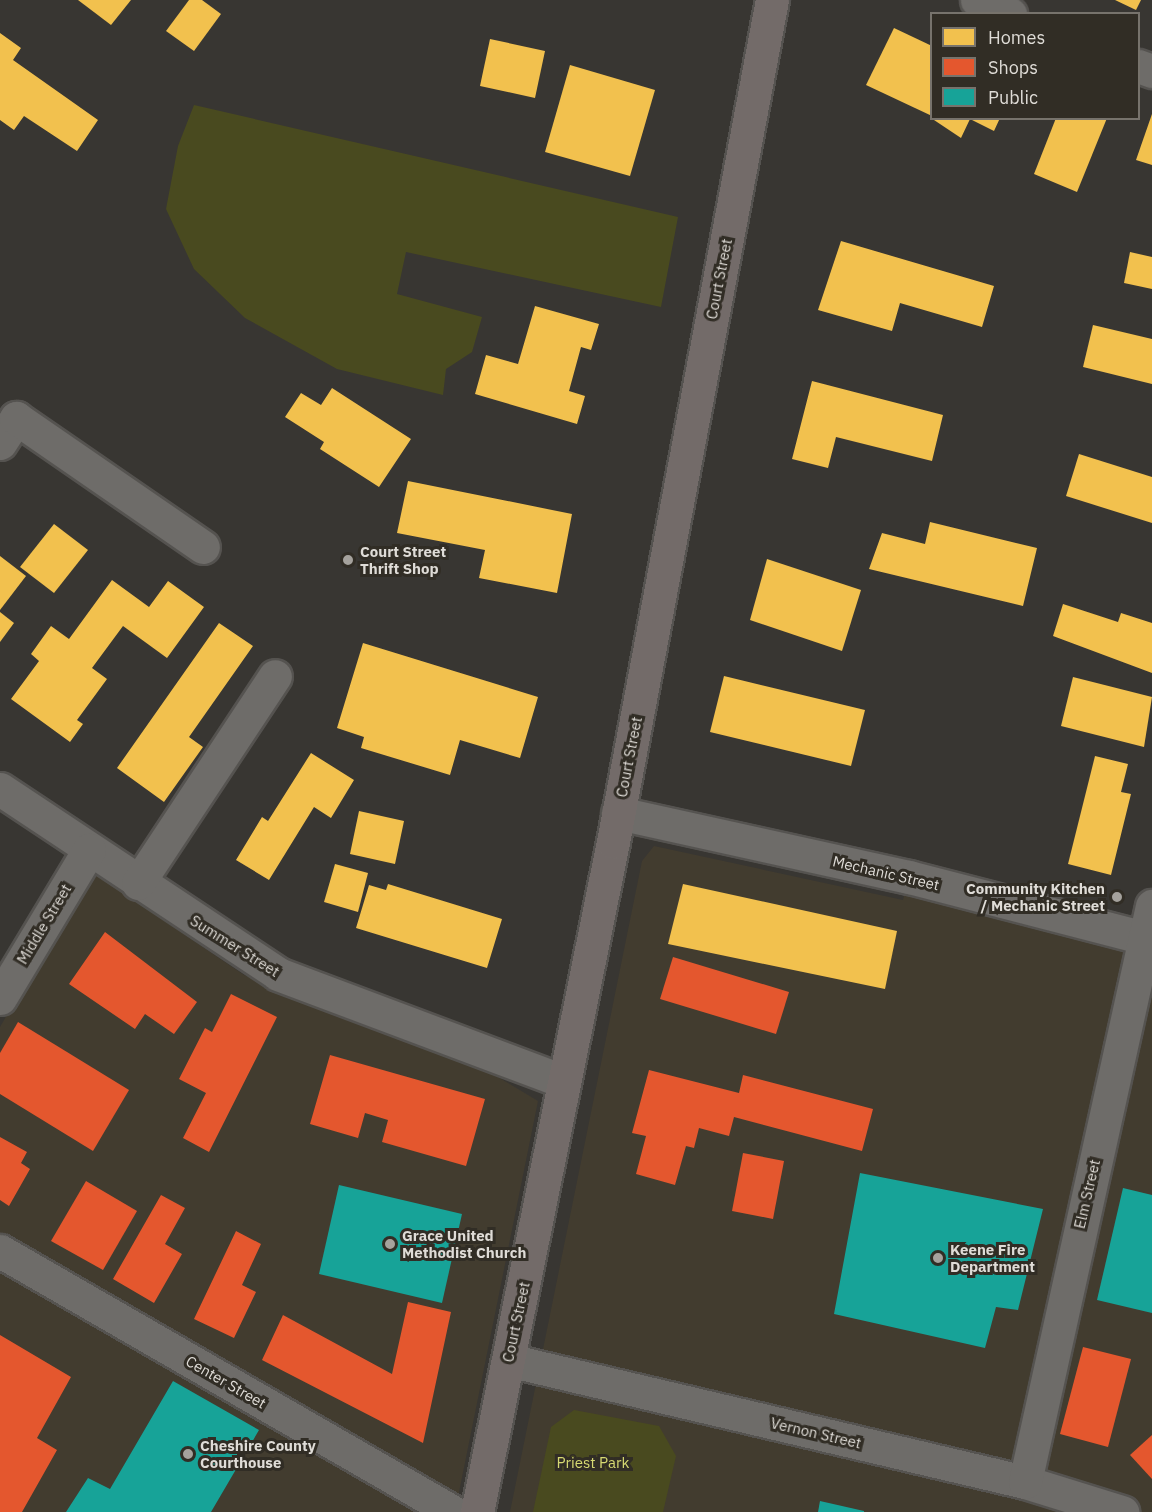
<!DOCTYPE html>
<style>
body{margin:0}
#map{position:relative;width:1152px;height:1512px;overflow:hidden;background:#383632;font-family:"IBM Plex Sans",sans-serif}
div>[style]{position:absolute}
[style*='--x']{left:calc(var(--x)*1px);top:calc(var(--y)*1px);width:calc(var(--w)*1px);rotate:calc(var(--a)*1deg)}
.built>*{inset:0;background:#423c2f}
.green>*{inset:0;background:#494a1f}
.homes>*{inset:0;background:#f2c14e}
.shops>*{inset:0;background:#e4572e}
.public>*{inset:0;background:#17a398}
.roads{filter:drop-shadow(2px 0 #555350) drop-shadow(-2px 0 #555350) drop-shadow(0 2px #555350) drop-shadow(0 -2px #555350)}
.minor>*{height:33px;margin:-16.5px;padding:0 16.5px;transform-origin:16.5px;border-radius:16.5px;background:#6e6c69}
.major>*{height:33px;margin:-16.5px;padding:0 16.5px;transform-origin:16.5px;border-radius:16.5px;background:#736b69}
.dots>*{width:16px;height:16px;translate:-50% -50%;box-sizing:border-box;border:3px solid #312d25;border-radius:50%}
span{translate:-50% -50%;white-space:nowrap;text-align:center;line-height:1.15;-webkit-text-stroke:6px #312d25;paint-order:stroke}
.street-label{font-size:15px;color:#dfdcd7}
.poi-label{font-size:15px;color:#dfdcd7;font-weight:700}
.left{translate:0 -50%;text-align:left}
.right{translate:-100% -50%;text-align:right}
.park-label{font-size:15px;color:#d7da72}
.legend{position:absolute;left:930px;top:12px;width:210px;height:108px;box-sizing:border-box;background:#312d25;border:2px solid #77736c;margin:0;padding:8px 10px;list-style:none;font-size:18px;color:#dfdcd7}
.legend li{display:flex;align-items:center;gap:12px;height:30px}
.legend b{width:30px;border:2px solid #77736c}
</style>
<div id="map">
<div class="built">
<div style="clip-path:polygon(654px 846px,903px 900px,909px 877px,978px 895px,1152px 960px,1152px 1512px,510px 1512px,642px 861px)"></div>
<div style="clip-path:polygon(97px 875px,244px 975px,486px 1070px,538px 1101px,455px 1512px,0 1512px,0 1027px,77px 894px)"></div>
</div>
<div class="green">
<div style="clip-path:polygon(194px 105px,678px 217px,661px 307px,406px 252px,397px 294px,482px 317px,472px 352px,446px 369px,443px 395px,337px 369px,245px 318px,194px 269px,166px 209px,178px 146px)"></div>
<div style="clip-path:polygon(574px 1410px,659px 1426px,676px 1456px,663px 1512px,533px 1512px,551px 1427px)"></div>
</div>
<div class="homes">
<div style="clip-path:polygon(78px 0,131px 0,111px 25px)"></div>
<div style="clip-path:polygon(189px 0,202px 0,221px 14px,194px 51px,166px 31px)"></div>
<div style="clip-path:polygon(1115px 0,1141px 0,1136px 10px)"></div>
<div style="clip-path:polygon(894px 28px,932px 46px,932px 116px,866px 85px)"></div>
<div style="clip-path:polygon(0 33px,21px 48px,13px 60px,98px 120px,77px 151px,24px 116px,14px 130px,0 120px)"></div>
<div style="clip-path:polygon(490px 39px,545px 51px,535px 98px,480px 86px)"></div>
<div style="clip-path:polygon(570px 65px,655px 90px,630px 176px,545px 152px)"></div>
<div style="clip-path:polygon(1152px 114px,1152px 165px,1136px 160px)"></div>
<div style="clip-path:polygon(931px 118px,1000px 118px,994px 131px,970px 119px,961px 138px)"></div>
<div style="clip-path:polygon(1056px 118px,1107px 118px,1077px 192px,1034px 174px)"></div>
<div style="clip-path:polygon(841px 241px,994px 286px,982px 327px,900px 303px,892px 331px,818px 310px)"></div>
<div style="clip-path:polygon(1130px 252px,1152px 257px,1152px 289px,1124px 283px)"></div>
<div style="clip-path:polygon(535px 306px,599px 324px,591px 350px,581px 347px,569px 391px,585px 396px,577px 424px,475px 394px,486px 355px,518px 364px)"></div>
<div style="clip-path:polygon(1093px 325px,1152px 339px,1152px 384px,1083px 367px)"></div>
<div style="clip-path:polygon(812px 381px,943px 415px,932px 461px,836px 437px,828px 468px,792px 459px)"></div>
<div style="clip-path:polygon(332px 388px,411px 439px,379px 487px,320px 449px,324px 442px,285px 417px,301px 393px,321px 405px)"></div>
<div style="clip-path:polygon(1079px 454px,1152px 477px,1152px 523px,1066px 496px)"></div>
<div style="clip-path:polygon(408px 481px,572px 514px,557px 593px,479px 578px,485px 550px,397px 533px)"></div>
<div style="clip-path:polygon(930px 522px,1037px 548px,1023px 606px,869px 569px,882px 533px,925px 544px)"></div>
<div style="clip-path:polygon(54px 524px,88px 550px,54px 593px,20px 567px)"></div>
<div style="clip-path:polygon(0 556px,26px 576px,0 610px)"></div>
<div style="clip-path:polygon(767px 559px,861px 590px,842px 651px,750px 620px)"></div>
<div style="clip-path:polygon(112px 580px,149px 607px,168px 581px,204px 607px,167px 658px,123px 626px,92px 668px,107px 679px,77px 720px,83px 724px,70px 742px,11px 699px,39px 661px,31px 654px,51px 626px,69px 639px)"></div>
<div style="clip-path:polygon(1063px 604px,1118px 622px,1121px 613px,1152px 623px,1152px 673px,1053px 636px)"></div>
<div style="clip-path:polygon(0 612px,14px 623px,0 642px)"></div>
<div style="clip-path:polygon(219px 623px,253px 646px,189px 737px,203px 747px,164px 802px,117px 768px)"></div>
<div style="clip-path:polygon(363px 643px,538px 697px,520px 758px,460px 740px,450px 775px,361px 748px,364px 737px,337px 728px)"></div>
<div style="clip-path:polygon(724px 676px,865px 710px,851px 766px,710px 732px)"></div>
<div style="clip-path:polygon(1073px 677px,1152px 697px,1144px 747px,1061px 726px)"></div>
<div style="clip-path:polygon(311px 753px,354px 780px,331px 818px,314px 807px,269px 880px,236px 860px,262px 817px,268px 821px)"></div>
<div style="clip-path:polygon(1095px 756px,1128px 764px,1121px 792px,1131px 794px,1111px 875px,1068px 864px)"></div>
<div style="clip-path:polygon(359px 811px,404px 821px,395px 864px,350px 854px)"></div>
<div style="clip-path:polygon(335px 864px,368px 873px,358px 912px,324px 902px)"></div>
<div style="clip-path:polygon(388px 884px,502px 919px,487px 968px,356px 928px,369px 885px,386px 890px)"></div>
<div style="clip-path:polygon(683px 884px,897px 931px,885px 989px,668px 944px)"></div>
</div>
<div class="shops">
<div style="clip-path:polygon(105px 932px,197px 1002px,174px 1034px,145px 1014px,135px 1029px,69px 984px)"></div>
<div style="clip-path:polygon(673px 957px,789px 992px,776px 1034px,660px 999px)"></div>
<div style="clip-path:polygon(231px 994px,277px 1017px,209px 1152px,183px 1138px,206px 1093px,179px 1079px,205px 1028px,212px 1032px)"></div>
<div style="clip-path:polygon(18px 1022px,129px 1090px,93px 1151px,0 1094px,0 1053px)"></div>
<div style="clip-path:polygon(330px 1055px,485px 1099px,466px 1166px,382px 1142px,388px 1120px,365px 1113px,358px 1138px,310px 1124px)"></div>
<div style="clip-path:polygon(649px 1070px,739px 1093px,743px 1075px,873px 1109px,862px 1151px,734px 1117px,729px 1136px,699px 1128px,694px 1148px,686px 1146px,675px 1185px,636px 1174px,646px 1136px,632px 1133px)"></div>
<div style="clip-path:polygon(0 1137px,27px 1152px,21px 1163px,30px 1169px,9px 1206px,0 1200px)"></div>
<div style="clip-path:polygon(743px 1153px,784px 1161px,773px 1219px,732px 1211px)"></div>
<div style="clip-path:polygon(86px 1181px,137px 1211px,103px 1270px,51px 1241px)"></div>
<div style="clip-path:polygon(161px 1195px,185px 1208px,165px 1244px,182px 1254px,154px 1303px,113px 1279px)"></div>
<div style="clip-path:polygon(236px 1231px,261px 1244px,242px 1285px,256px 1292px,234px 1338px,194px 1319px)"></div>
<div style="clip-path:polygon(408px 1302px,451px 1312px,423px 1443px,262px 1360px,283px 1315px,392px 1374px)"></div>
<div style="clip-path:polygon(0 1335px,71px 1377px,37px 1438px,57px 1450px,22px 1512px,0 1512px)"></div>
<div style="clip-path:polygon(1083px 1347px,1131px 1359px,1108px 1447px,1060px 1434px)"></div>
<div style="clip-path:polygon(1152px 1435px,1152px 1479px,1130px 1455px)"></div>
</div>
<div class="public">
<div style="clip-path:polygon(860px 1173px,1043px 1209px,1018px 1310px,996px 1307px,985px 1348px,834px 1314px)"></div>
<div style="clip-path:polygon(339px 1185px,462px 1214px,442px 1303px,319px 1274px)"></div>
<div style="clip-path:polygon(1123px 1188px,1152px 1195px,1152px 1313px,1097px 1300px)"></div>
<div style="clip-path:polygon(173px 1381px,259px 1430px,211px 1512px,66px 1512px,88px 1478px,110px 1489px)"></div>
<div style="clip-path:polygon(820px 1501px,864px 1511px,864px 1512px,818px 1512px)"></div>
</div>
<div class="roads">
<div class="minor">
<div style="--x:977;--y:0;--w:36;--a:23"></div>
<div style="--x:1138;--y:66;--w:15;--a:20"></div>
<div style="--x:0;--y:443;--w:30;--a:-57"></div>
<div style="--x:16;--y:418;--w:227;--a:34.6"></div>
<div style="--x:0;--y:789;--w:334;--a:33.6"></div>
<div style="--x:278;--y:974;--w:304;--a:20.6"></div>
<div style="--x:618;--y:813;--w:298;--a:12.4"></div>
<div style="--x:909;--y:877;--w:251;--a:14.5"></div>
<div style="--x:138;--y:883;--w:248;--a:-56.5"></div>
<div style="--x:0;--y:998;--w:173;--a:-59"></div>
<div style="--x:0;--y:1251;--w:523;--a:29.95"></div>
<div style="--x:508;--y:1360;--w:531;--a:13.28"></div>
<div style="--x:1025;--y:1482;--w:102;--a:17.2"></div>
<div style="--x:1025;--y:1482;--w:590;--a:-77.57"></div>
</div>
<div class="major">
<div style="--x:477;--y:1512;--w:684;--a:-78.53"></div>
<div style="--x:613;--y:842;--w:857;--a:-79.31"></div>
</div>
</div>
<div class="dots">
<div style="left:348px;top:560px;background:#a5a29d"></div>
<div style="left:1117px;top:897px;background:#a5a29d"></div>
<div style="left:390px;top:1244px;background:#a5a29d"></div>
<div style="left:938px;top:1258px;background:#a5a29d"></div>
<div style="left:188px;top:1454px;background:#a5a29d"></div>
</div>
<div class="street-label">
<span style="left:719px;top:279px;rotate:-79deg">Court Street</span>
<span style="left:629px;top:757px;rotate:-79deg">Court Street</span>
<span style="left:886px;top:873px;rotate:13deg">Mechanic Street</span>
<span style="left:44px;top:924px;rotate:-59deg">Middle Street</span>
<span style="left:235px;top:946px;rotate:32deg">Summer Street</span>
<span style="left:1087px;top:1194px;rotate:-77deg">Elm Street</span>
<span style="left:516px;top:1322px;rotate:-78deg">Court Street</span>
<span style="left:226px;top:1382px;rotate:30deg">Center Street</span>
<span style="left:816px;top:1433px;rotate:13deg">Vernon Street</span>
</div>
<div class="poi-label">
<span class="left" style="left:360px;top:560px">Court Street<br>Thrift Shop</span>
<span class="right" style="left:1105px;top:897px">Community Kitchen<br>/ Mechanic Street</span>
<span class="left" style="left:402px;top:1244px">Grace United<br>Methodist Church</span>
<span class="left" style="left:950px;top:1258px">Keene Fire<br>Department</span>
<span class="left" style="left:200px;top:1454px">Cheshire County<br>Courthouse</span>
</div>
<div class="park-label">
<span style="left:593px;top:1463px">Priest Park</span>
</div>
<ul class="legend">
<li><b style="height:16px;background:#f2c14e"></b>Homes</li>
<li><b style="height:16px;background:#e4572e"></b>Shops</li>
<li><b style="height:16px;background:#17a398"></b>Public</li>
</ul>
</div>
